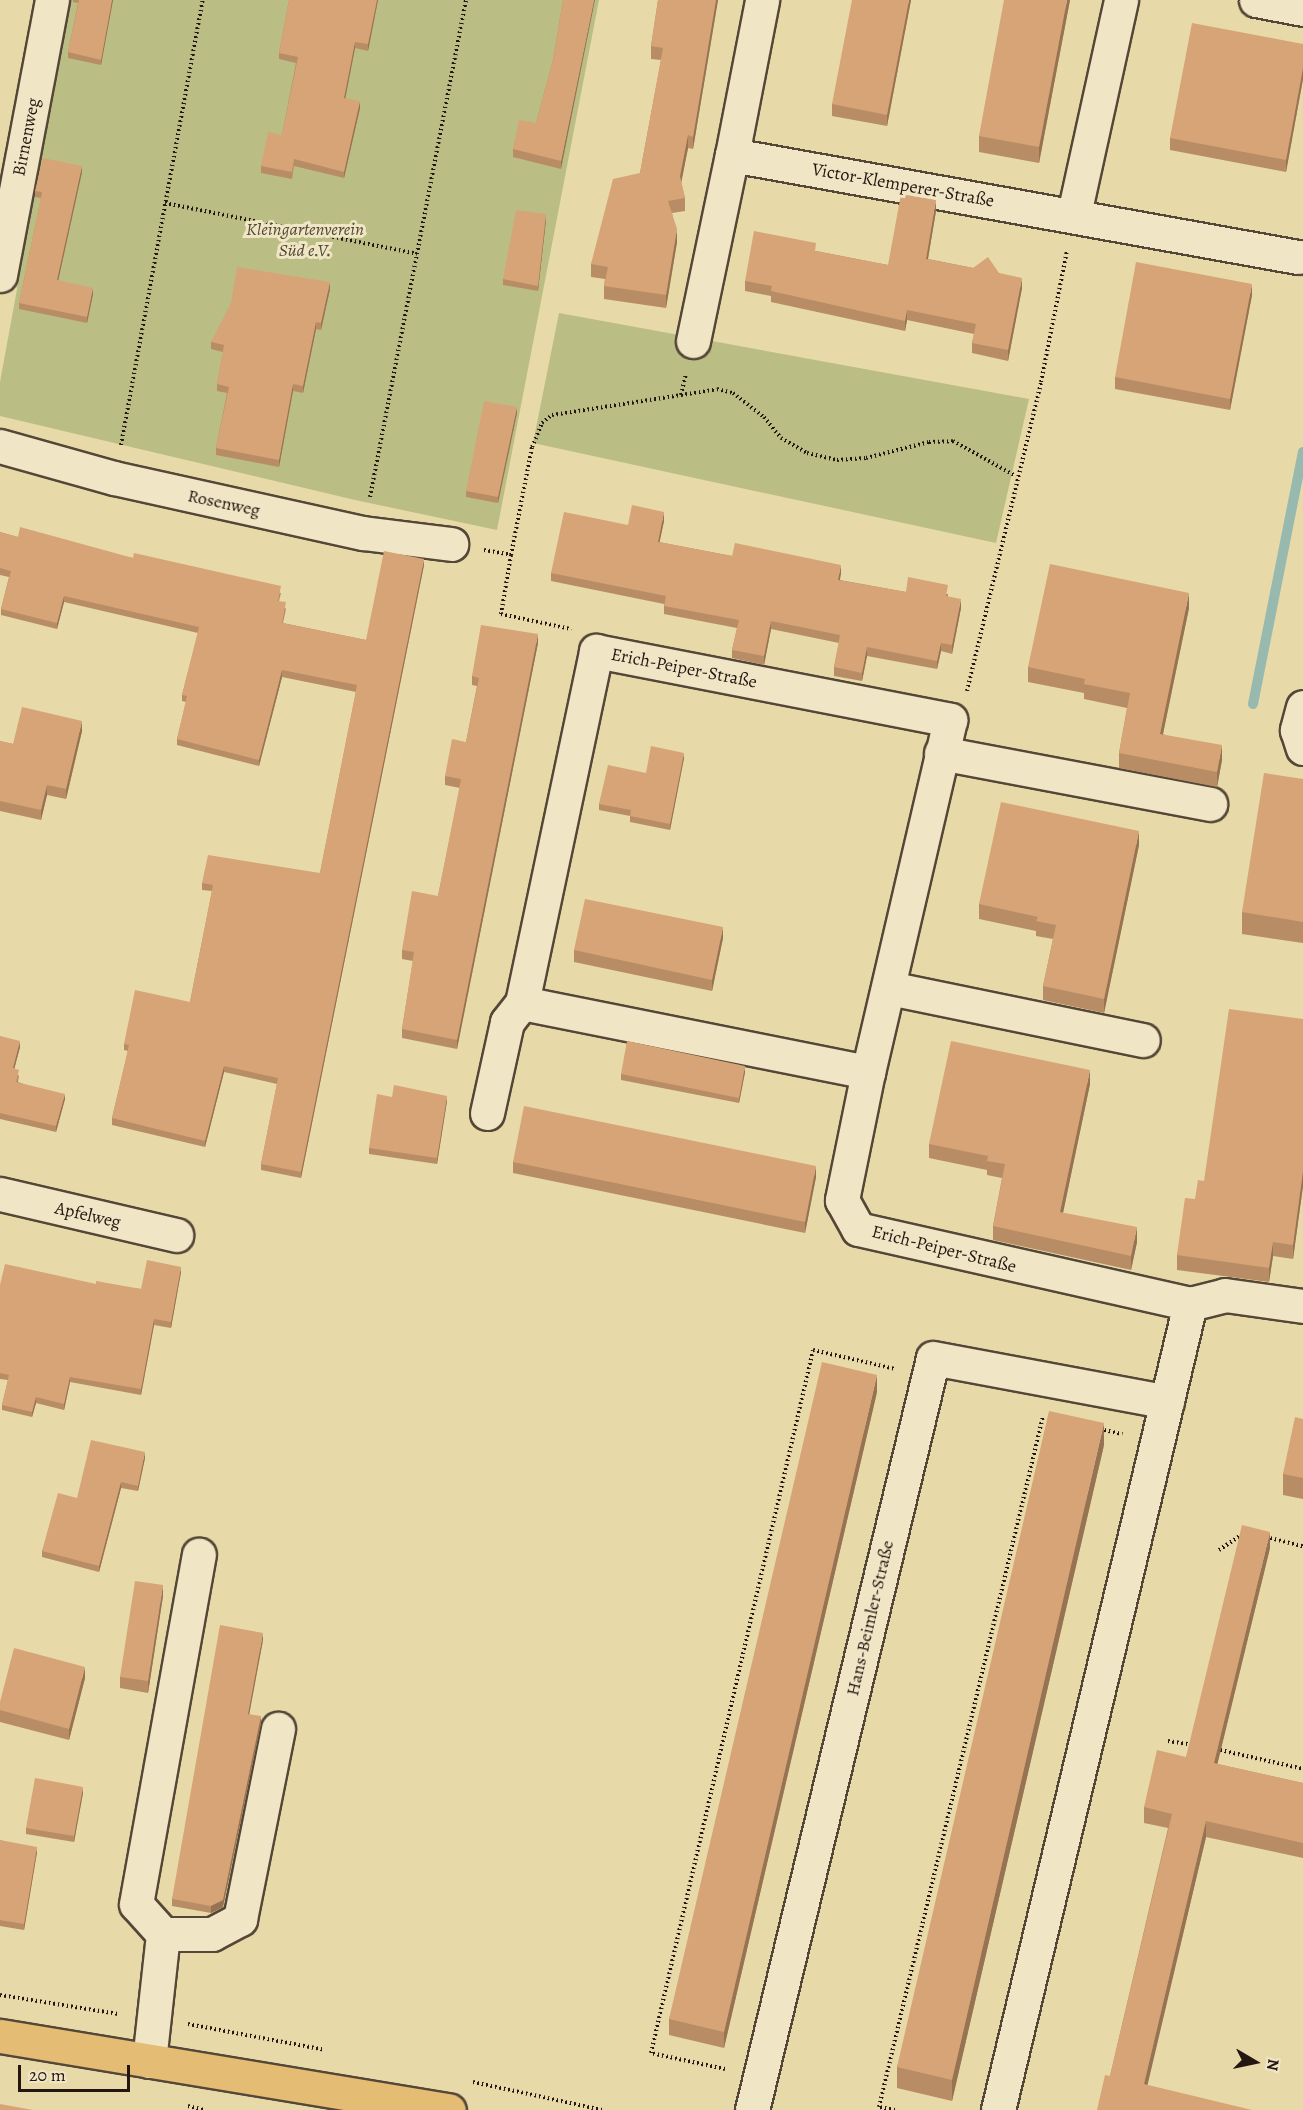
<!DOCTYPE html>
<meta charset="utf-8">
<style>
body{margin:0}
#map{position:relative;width:1303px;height:2110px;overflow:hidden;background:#e8d9a8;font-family:Alegreya,serif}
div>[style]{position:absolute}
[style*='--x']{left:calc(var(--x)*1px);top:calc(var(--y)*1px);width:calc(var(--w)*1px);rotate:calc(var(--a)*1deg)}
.green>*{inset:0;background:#bbbe84}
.stream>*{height:10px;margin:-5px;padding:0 5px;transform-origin:5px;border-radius:5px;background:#98b9ae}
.path>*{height:4px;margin-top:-2px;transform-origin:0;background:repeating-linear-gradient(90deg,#241611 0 1.5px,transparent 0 4.5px)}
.roads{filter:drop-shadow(2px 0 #554737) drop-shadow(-2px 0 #554737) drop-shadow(0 2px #554737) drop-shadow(0 -2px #554737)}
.minor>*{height:33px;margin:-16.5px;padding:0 16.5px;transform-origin:16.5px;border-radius:16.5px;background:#f0e6c6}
.major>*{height:33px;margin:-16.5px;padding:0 16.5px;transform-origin:16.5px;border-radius:16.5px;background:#e4bc74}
.wall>*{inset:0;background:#b88d65}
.shaded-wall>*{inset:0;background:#967353}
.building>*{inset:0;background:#d6a476}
span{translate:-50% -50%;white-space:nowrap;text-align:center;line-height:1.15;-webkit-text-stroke:6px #f0e6c6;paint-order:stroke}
.street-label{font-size:18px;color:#241611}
.park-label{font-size:18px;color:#514834;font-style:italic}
.north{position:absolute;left:1225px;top:2032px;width:60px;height:60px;-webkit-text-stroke:4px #f0e6c6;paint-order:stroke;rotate:99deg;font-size:16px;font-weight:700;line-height:24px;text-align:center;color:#241611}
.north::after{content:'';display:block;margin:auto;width:21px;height:27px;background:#241611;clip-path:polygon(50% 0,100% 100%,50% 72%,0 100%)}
.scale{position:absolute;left:18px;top:2065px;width:112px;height:27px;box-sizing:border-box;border:3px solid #241611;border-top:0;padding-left:8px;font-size:18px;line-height:21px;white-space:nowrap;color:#241611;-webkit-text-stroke:4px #f0e6c6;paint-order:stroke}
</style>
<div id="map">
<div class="green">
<div style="clip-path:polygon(70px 0,599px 0,497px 530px,355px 500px,0 416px,0 382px)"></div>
<div style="clip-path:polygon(559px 313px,1029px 399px,996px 543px,533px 443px)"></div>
</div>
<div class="stream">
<div style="--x:1253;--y:704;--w:257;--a:-78.8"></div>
</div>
<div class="path">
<div style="--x:165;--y:203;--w:257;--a:11.4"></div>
<div style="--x:681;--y:395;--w:36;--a:-9"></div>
<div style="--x:717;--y:389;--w:16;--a:14"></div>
<div style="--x:733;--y:393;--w:39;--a:38"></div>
<div style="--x:764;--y:417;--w:27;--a:51"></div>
<div style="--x:781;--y:438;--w:30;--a:30"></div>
<div style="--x:807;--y:453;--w:31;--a:13"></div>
<div style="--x:837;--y:460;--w:29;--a:-4"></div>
<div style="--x:866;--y:458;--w:65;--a:-14.3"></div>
<div style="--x:929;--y:442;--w:24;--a:-2"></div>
<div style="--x:953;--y:441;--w:72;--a:29.1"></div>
<div style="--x:121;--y:445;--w:452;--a:-79.6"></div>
<div style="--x:370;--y:497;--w:506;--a:-79.07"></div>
<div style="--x:484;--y:550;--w:27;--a:10"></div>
<div style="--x:511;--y:555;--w:110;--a:-79"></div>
<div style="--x:532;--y:447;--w:26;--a:-67"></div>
<div style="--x:542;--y:423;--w:13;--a:-39"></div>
<div style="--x:552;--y:415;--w:131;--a:-8.8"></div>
<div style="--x:681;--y:395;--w:22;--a:-77"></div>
<div style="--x:511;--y:555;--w:60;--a:99.6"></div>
<div style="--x:501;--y:614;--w:72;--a:12.1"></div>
<div style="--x:967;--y:691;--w:318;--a:-76.5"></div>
<div style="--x:1041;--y:382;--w:134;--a:-78.8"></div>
<div style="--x:1100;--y:1429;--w:23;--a:13"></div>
<div style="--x:1266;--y:1537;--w:38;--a:14"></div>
<div style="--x:1219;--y:1550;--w:30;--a:-34"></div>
<div style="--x:1168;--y:1741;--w:26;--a:9"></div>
<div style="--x:1216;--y:1749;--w:89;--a:12.9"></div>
<div style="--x:0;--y:1995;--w:120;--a:9.1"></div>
<div style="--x:188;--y:2024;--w:139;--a:10.7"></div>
<div style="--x:725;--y:2069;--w:76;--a:-167.8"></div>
<div style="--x:651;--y:2053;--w:721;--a:-77.02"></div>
<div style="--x:813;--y:1350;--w:84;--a:13"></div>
<div style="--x:473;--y:2082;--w:132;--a:12.2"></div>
<div style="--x:188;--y:2106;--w:17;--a:13"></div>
<div style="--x:895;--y:2110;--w:16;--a:-169"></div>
<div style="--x:879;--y:2107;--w:710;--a:-76.65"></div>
</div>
<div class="roads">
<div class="minor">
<div style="--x:1256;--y:0;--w:48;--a:10.8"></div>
<div style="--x:732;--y:155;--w:158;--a:-79"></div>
<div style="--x:1074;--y:214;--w:219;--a:-77.6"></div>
<div style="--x:0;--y:275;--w:280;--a:-79.3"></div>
<div style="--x:693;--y:341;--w:190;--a:-78.2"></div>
<div style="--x:732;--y:155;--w:575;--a:10.22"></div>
<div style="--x:0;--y:446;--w:118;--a:15.7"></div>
<div style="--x:114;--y:478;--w:255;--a:12.5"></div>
<div style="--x:363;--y:533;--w:89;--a:7.1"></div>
<div style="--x:1303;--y:707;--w:24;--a:105"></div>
<div style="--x:1297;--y:730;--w:19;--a:72"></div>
<div style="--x:941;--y:753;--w:274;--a:10.7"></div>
<div style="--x:889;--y:988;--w:259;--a:11.6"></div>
<div style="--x:522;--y:1003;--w:353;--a:11.3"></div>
<div style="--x:868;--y:1072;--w:131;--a:101.5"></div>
<div style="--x:842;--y:1200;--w:33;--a:61"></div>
<div style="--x:858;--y:1229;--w:340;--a:12.7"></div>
<div style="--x:1190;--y:1304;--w:36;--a:-14"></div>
<div style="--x:1225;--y:1295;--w:79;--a:8"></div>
<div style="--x:487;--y:1113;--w:93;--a:-77.6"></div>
<div style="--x:507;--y:1022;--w:24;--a:-52"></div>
<div style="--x:522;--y:1003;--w:360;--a:-78.1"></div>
<div style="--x:596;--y:651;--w:361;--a:11"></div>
<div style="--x:950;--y:720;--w:361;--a:103.1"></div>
<div style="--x:0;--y:1194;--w:181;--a:13.1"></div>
<div style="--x:163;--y:1934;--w:49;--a:0"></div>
<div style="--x:212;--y:1934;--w:32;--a:-28"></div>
<div style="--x:240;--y:1919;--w:194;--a:-78.7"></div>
<div style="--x:149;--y:2061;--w:128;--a:-83.7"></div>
<div style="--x:163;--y:1934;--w:40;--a:-132"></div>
<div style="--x:136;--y:1904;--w:355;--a:-79.8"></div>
<div style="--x:752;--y:2110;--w:773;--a:-76.47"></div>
<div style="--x:933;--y:1358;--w:238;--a:10.6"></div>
<div style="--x:998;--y:2110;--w:829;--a:-76.6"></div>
</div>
<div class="major">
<div style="--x:0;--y:2036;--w:455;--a:9.4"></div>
</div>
</div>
<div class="wall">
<div style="clip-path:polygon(73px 0,113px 0,101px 65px,68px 58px,68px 52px,78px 3px,73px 2px)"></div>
<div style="clip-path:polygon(289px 0,378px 0,368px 51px,355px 48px,345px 99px,360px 108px,344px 178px,294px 166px,292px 179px,261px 173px,261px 166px,282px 135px,296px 63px,279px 59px,279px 53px)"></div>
<div style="clip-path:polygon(563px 0,561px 169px,513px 157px,513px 149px,536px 123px,553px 60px)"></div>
<div style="clip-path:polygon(658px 0,718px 0,693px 149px,688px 148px,681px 182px,685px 198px,685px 211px,672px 213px,677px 242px,666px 308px,604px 299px,604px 286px,605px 279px,591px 277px,591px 264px,640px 173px,661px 60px,651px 59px,651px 46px)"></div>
<div style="clip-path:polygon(911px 0,887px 126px,832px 116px,832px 104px)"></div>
<div style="clip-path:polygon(1070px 0,1039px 163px,979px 152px,979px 136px)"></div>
<div style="clip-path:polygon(1303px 44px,1303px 79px,1286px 172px,1170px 150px,1170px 138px)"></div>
<div style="clip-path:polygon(82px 172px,58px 281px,93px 294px,87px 323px,19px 309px,19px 303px,41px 198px,35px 197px,35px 191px)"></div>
<div style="clip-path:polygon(936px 211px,928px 259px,999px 273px,1022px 288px,1008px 361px,972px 353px,972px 343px,974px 334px,907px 320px,905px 331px,771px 302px,771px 296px,745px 291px,745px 281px,816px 251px,888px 265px)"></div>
<div style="clip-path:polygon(546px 220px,538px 291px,503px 285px,503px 279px)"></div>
<div style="clip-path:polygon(330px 289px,321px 330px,316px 329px,303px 393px,293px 391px,279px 467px,216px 455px,216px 448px,227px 393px,217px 391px,217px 384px,223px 352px,211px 349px,211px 342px)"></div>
<div style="clip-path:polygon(1252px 295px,1230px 410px,1115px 389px,1115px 377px)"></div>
<div style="clip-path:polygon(517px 413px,498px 503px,466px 497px,466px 491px)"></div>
<div style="clip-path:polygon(664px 521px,659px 542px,732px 556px,841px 573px,840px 580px,906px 592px,948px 594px,948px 597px,961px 608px,952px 654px,941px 651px,937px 669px,867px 656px,862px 681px,834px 676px,834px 667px,839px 643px,771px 629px,764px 665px,732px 658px,732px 650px,737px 628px,664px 614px,664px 604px,551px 581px,551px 573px,628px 525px)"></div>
<div style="clip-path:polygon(0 532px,18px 537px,133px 558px,281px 593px,279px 601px,286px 609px,283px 623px,366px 640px,424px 565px,301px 1178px,261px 1170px,261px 1164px,277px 1084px,224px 1072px,205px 1147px,112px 1125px,112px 1118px,128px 1051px,124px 1050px,124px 1044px,190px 1002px,212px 891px,202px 890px,202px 883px,320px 873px,356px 692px,282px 677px,259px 766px,177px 745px,177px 739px,186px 702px,182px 701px,182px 695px,198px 633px,64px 602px,57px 629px,1px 615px,1px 609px,9px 577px,0 575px)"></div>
<div style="clip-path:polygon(1189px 608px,1163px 734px,1222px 760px,1217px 787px,1119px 768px,1119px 753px,1127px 708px,1084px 699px,1084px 693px,1028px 682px,1028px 667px)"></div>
<div style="clip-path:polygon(538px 643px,457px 1049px,402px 1038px,402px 1029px,413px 961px,402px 959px,402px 950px,438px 896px,460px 788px,445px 785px,445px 776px,466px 742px,477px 686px,472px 685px,472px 676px)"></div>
<div style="clip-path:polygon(82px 731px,66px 799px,47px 795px,41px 820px,0 811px,0 741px,13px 744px)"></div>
<div style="clip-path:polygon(684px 758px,670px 830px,630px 822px,630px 816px,599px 810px,599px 804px,646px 773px)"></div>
<div style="clip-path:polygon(1303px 779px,1303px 943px,1242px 934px,1242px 912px)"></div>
<div style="clip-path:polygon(1139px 845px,1104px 1013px,1043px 1000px,1043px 986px,1053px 939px,1036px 936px,1036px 931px,979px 919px,979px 904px)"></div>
<div style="clip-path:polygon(723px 938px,712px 991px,574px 962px,574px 950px)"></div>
<div style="clip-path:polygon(1303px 1019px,1303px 1186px,1293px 1259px,1273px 1256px,1269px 1282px,1177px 1270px,1177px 1255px,1195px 1199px)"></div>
<div style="clip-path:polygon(0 1036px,20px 1047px,14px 1069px,19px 1076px,18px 1082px,65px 1099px,56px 1132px,0 1119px)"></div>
<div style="clip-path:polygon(745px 1072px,739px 1103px,621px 1080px,621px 1074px)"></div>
<div style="clip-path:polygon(1090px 1084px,1063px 1213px,1137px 1242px,1131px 1270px,993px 1240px,993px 1226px,1002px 1178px,987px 1175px,987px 1170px,929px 1158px,929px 1144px)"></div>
<div style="clip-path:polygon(392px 1097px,447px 1101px,437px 1164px,369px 1154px,369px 1148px)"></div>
<div style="clip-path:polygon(513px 1162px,816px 1177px,805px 1233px,513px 1173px)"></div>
<div style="clip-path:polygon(181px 1272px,171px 1328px,154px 1325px,141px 1395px,70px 1382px,64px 1410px,36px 1403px,32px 1417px,2px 1410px,2px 1405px,8px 1380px,0 1379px,0 1285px,96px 1284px,141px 1289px)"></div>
<div style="clip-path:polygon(877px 1392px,724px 2048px,669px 2035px,669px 2019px)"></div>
<div style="clip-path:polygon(1303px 1419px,1303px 1499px,1283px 1495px,1283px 1474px)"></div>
<div style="clip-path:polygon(1104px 1445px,952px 2101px,897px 2088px,897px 2067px)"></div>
<div style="clip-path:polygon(145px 1458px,138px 1491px,121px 1488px,99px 1572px,42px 1557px,42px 1551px,77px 1498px)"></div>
<div style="clip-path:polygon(1270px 1548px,1217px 1764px,1303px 1783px,1303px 1858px,1206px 1837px,1147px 2085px,1110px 2076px,1168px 1828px,1144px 1823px,1144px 1807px,1186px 1757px)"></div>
<div style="clip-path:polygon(163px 1596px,148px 1693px,120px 1688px,120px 1677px)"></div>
<div style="clip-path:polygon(263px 1640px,249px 1714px,261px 1723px,223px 1907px,211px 1913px,172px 1906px,172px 1899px)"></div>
<div style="clip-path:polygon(85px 1678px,69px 1740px,0 1722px,0 1702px)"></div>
<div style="clip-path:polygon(83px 1793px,74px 1842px,26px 1834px,26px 1828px)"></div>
<div style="clip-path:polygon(0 1840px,37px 1852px,24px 1930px,0 1926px)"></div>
</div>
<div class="shaded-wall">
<div style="clip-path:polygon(112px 0,113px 0,101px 65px,101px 60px)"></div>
<div style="clip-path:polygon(377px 0,378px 0,368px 51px,368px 44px)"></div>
<div style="clip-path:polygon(594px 0,595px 0,561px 169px,561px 161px)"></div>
<div style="clip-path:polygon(716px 0,718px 0,693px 149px,693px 137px)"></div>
<div style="clip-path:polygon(909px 0,911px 0,887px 126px,887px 115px)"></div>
<div style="clip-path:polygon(1067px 0,1070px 0,1039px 163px,1039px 147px)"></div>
<div style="clip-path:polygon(355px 42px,355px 48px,344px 105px,344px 98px)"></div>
<div style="clip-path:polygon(1303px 68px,1303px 79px,1286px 172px,1286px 160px)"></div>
<div style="clip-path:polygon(360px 101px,360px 108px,344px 178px,344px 172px)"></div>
<div style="clip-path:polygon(688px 135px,688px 148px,680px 189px,680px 176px)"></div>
<div style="clip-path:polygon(82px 166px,82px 172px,57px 286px,57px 280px)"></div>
<div style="clip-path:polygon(936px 200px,936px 211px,926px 270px,926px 259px)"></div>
<div style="clip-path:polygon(546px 214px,546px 220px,538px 291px,538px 286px)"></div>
<div style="clip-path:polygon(677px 229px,677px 242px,666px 308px,666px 295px)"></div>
<div style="clip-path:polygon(1022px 278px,1022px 288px,1008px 361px,1008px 350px)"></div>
<div style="clip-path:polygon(330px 282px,330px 289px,321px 330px,321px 323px)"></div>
<div style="clip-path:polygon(1252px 284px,1252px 295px,1230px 410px,1230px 399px)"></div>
<div style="clip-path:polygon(93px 288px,93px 294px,87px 323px,87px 317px)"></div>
<div style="clip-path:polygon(907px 310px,907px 320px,905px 331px,905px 321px)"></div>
<div style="clip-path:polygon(316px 322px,316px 329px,303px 393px,303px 386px)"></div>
<div style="clip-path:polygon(293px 384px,293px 391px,279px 467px,279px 460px)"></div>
<div style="clip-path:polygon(517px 407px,517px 413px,498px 503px,498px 497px)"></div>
<div style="clip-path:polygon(664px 512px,664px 521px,658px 550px,658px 542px)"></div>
<div style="clip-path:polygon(424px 559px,424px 565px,301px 1178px,301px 1172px)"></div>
<div style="clip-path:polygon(841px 565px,841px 573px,838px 588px,838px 580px)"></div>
<div style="clip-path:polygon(1189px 593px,1189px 608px,1160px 748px,1160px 734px)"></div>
<div style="clip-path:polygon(64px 596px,64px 602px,57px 629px,57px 623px)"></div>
<div style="clip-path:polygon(961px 599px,961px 608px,952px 654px,952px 645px)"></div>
<div style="clip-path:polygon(771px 621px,771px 629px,764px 665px,764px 656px)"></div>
<div style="clip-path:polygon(538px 634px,538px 643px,457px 1049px,457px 1040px)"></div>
<div style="clip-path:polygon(941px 643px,941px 651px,937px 669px,937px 661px)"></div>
<div style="clip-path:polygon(867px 647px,867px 656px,862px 681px,862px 673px)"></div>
<div style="clip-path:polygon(282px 670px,282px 677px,259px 766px,259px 760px)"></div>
<div style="clip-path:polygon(82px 721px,82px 731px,66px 799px,66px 789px)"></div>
<div style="clip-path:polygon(1222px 745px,1222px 760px,1217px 787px,1217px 772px)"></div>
<div style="clip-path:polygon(684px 753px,684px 758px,670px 830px,670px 824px)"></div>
<div style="clip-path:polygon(47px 785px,47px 795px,41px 820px,41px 810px)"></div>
<div style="clip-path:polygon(1139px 831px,1139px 845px,1104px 1013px,1104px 999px)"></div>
<div style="clip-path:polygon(723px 927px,723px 938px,712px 991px,712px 980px)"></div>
<div style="clip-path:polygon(20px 1041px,20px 1047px,13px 1074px,13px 1068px)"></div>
<div style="clip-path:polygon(224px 1066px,224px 1072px,205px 1147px,205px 1141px)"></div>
<div style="clip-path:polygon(745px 1066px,745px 1072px,739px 1103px,739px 1098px)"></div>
<div style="clip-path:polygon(1090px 1070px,1090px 1084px,1060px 1227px,1060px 1212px)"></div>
<div style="clip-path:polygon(65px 1094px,65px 1099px,56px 1132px,56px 1126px)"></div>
<div style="clip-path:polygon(447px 1096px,447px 1101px,437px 1164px,437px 1158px)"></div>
<div style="clip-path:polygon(816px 1166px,816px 1177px,805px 1233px,805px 1222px)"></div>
<div style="clip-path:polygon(1303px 1171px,1303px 1186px,1293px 1259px,1293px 1245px)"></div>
<div style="clip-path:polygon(1137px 1227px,1137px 1242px,1131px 1270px,1131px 1256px)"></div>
<div style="clip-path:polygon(1273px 1242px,1273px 1256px,1269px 1282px,1269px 1268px)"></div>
<div style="clip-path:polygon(181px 1267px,181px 1272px,171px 1328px,171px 1322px)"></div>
<div style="clip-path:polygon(154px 1319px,154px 1325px,141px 1395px,141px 1389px)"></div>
<div style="clip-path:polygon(877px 1375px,877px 1392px,724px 2048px,724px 2032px)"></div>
<div style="clip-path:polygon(70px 1377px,70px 1382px,64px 1410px,64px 1404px)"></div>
<div style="clip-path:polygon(36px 1397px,36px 1403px,32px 1417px,32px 1412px)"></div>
<div style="clip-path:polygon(1104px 1423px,1104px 1445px,952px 2101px,952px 2080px)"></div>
<div style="clip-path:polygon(145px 1452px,145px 1458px,138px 1491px,138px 1486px)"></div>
<div style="clip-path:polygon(121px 1482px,121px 1488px,99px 1572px,99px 1566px)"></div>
<div style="clip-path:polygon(1270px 1532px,1270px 1548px,1214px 1778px,1214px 1763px)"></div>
<div style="clip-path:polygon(163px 1585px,163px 1596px,148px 1693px,148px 1681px)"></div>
<div style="clip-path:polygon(263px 1633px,263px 1640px,248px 1721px,248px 1714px)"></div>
<div style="clip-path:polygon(85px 1667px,85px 1678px,69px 1740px,69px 1729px)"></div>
<div style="clip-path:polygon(261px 1716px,261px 1723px,223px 1907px,211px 1913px,211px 1906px)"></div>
<div style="clip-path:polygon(83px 1787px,83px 1793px,74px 1842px,74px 1836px)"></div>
<div style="clip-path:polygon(1206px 1821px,1206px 1837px,1144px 2100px,1144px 2084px)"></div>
<div style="clip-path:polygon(37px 1847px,37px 1852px,24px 1930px,24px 1924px)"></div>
</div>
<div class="building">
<div style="clip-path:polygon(79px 0,112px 0,101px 60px,68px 52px)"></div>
<div style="clip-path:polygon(289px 0,377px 0,368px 44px,355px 42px,344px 98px,360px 101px,344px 172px,294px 159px,292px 172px,261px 166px,268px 132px,282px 135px,298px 57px,279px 53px)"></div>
<div style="clip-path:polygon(563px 0,594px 0,561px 161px,513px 149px,519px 120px,536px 123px,553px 60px)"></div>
<div style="clip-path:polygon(658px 0,716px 0,693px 137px,688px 135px,680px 176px,685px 198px,668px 201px,677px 229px,666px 295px,604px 286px,608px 267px,591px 264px,613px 179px,640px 173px,663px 48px,651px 46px)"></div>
<div style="clip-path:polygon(852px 0,909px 0,887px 115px,832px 104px)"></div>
<div style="clip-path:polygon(1004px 0,1067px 0,1039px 147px,979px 136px)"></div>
<div style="clip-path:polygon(1192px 23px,1303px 44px,1303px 68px,1286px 160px,1170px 138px)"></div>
<div style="clip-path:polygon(43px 158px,82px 166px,57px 280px,93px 288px,87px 317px,19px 303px,42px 192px,35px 191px)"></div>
<div style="clip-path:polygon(901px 194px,936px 200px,926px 259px,973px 268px,988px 257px,999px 273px,1022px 278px,1008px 350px,972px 343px,976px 324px,907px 310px,905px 321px,771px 291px,772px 286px,745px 281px,754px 231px,816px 243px,815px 251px,888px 265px)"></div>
<div style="clip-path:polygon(516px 210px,546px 214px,538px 286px,503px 279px)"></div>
<div style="clip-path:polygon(1136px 262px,1252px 284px,1230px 399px,1115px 377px)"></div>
<div style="clip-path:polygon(237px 267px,330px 282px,321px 323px,316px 322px,303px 386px,293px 384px,279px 460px,216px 448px,229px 387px,217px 384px,224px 345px,211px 342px,231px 303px)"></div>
<div style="clip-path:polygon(484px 401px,517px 407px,498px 497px,466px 491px)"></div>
<div style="clip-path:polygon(632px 505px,664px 512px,658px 542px,732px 556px,735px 543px,841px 565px,838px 580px,906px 592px,908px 577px,948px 585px,946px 596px,961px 599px,952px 645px,941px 643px,937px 661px,867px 647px,862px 673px,834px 667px,840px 635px,771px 621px,764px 656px,732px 650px,739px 620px,664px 606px,666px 596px,551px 573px,564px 512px,628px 525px)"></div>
<div style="clip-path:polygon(20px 527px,133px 558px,134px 553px,281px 586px,278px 601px,286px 602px,282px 623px,366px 640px,384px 551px,424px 559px,301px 1172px,261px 1164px,278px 1078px,224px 1066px,205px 1141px,112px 1118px,129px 1045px,124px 1044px,135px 990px,190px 1002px,213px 885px,202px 883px,208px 855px,320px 873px,357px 685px,282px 670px,259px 760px,177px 739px,187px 696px,182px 695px,199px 627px,64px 596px,57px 623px,1px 609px,11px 571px,0 568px,0 532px,18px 537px)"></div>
<div style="clip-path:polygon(1050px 564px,1189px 593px,1160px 734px,1222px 745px,1217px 772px,1119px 753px,1130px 693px,1084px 684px,1085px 679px,1028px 667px)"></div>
<div style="clip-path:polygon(481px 625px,538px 634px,457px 1040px,402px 1029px,414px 952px,402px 950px,412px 891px,438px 896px,461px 779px,445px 776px,452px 739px,466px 742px,479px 678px,472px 676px)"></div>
<div style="clip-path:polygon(22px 707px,82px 721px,66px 789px,47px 785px,41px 810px,0 801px,0 741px,13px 744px)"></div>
<div style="clip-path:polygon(651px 746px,684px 753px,670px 824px,630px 816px,631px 810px,599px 804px,608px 765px,646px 773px)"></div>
<div style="clip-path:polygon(1264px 773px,1303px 779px,1303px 922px,1242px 912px)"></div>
<div style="clip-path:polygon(1001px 802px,1139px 831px,1104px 999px,1043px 986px,1056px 925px,1036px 921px,1038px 917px,979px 904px)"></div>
<div style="clip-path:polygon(585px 899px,723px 927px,712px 980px,574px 950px)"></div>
<div style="clip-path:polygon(1229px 1009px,1303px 1019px,1303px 1171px,1293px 1245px,1273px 1242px,1269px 1268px,1177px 1255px,1185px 1198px,1195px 1199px,1198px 1180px,1204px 1181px)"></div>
<div style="clip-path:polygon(0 1036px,20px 1041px,13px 1068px,19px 1070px,16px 1082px,65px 1094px,56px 1126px,0 1113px)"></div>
<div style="clip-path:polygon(627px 1041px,745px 1066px,739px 1098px,621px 1074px)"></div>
<div style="clip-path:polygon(951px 1041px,1090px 1070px,1060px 1212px,1137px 1227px,1131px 1256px,993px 1226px,1005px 1164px,987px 1161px,988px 1156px,929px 1144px)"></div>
<div style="clip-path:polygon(394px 1085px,447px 1096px,437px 1158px,369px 1148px,377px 1094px,392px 1097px)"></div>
<div style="clip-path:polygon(524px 1106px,816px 1166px,805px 1222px,513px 1162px)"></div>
<div style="clip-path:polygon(147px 1260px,181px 1267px,171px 1322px,154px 1319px,141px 1389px,70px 1377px,64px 1404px,36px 1397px,32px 1412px,2px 1405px,9px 1375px,0 1373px,0 1285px,5px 1264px,96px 1284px,96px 1281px,141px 1289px)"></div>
<div style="clip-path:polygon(822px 1362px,877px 1375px,724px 2032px,669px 2019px)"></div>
<div style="clip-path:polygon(1049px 1411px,1104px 1423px,952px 2080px,897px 2067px)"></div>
<div style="clip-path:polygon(1295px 1417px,1303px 1419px,1303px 1478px,1283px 1474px)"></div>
<div style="clip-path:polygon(91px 1440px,145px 1452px,138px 1486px,121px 1482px,99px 1566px,42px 1551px,58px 1493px,77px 1498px)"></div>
<div style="clip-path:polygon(1242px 1525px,1270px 1532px,1214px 1763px,1303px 1783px,1303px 1843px,1206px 1821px,1144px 2084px,1252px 2110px,1097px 2110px,1105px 2075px,1110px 2076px,1172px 1814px,1144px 1807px,1157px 1750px,1186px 1757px)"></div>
<div style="clip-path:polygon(135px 1581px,163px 1585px,148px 1681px,120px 1677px)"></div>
<div style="clip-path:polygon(220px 1625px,263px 1633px,248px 1714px,261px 1716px,223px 1900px,211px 1906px,172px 1899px)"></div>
<div style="clip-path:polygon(14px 1648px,85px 1667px,69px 1729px,0 1710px,0 1702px)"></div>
<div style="clip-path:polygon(35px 1778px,83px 1787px,74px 1836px,26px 1828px)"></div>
<div style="clip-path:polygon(0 1840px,37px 1847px,24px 1924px,0 1920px)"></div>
<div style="clip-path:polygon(0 2104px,33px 2110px,0 2110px)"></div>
</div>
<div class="street-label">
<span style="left:26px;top:137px;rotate:-79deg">Birnenweg</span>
<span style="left:903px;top:185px;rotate:10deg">Victor-Klemperer-Straße</span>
<span style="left:224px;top:503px;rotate:12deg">Rosenweg</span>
<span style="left:684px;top:668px;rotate:11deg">Erich-Peiper-Straße</span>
<span style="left:88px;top:1215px;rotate:13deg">Apfelweg</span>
<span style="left:944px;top:1249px;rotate:14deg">Erich-Peiper-Straße</span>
<span style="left:870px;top:1618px;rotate:-77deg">Hans-Beimler-Straße</span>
</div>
<div class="park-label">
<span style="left:305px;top:240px">Kleingartenverein<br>Süd e.V.</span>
</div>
<div class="north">N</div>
<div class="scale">20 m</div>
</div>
